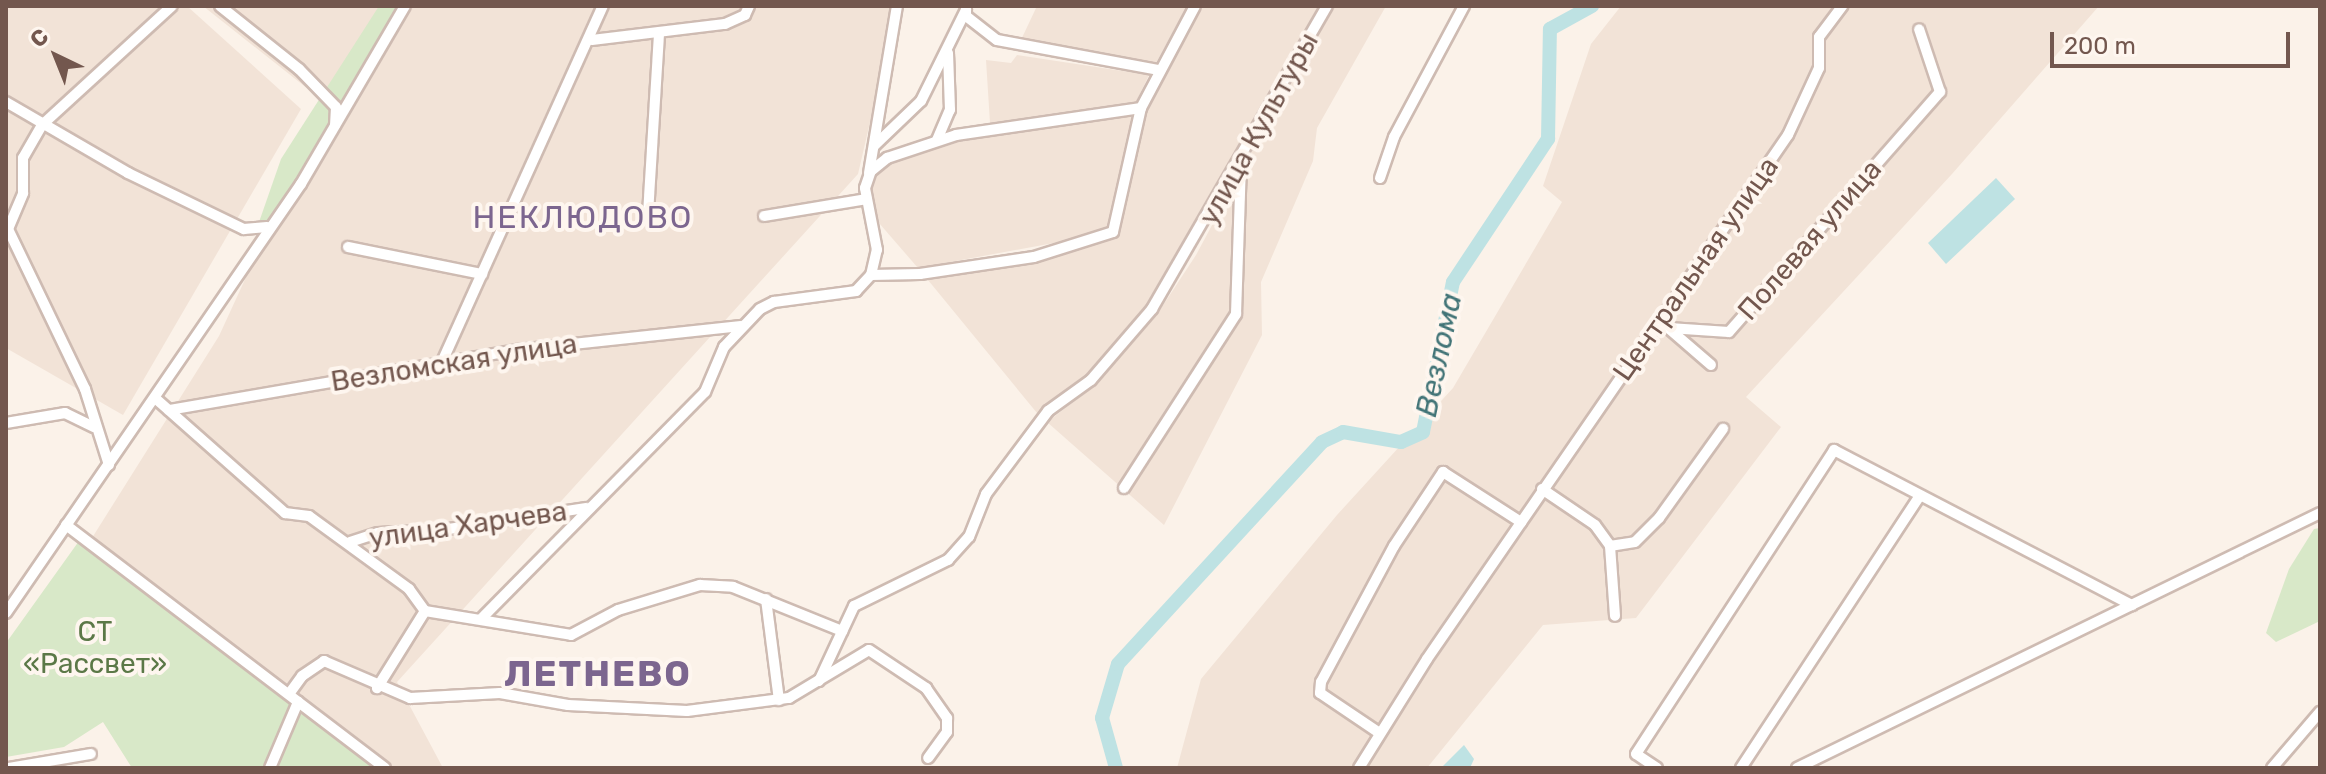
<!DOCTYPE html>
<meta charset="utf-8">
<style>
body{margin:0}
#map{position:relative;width:2326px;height:774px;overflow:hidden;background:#fbf2e9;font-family:Rubik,sans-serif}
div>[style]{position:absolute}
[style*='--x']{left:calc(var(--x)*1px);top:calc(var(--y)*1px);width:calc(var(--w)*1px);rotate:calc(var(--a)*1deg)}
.residential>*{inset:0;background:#f2e3d7}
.green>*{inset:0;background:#d8e8c8}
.water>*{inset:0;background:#bee2e3}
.river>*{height:14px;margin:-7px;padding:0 7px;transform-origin:7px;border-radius:7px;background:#bee2e3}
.roads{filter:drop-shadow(2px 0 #cebbb2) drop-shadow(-2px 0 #cebbb2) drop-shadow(0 2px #cebbb2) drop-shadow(0 -2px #cebbb2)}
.minor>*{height:10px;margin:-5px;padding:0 5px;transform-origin:5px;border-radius:5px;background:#fff}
span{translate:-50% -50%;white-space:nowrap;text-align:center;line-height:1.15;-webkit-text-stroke:8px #fef6ef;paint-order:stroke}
.street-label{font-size:28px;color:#73574e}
.park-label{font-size:28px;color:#5b7847}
.water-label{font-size:30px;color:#427477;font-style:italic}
.quarter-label{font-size:32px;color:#7c668f;letter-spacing:2px}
.district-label{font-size:36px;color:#7c668f;font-weight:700;letter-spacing:2px}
.frame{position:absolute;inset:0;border:8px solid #73574e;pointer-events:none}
.north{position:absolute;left:16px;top:16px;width:80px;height:80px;-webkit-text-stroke:6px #fef6ef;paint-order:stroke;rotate:317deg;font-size:22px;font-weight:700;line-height:32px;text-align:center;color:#73574e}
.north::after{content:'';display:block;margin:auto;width:28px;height:36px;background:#73574e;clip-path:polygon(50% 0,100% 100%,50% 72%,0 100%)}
.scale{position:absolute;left:2050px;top:32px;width:240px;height:36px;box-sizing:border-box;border:4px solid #73574e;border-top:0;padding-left:10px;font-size:24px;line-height:28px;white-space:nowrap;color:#73574e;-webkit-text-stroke:6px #fef6ef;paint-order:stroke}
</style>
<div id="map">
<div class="residential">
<div style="clip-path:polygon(6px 6px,187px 6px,301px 109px,123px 415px,6px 348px)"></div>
<div style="clip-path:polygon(203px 6px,897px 6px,858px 174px,397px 682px,443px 768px,325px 768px,41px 619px,219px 336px,306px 147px,332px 108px)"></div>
<div style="clip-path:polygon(1037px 6px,1187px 6px,1156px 63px,1020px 42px)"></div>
<div style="clip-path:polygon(1203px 6px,1320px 6px,1147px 305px,1086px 375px,1037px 413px,928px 280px,1036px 263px,1119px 236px,1147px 110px)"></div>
<div style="clip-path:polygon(1330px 6px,1386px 6px,1317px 128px,1313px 161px,1261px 282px,1262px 335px,1164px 525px,1047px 422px,1096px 385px,1158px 313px,1196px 255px)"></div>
<div style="clip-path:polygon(1621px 6px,2099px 6px,1952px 174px,1746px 397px,1781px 427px,1636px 618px,1543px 625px,1427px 768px,1177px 768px,1201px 679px,1337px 515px,1453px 388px,1562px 202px,1543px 186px,1591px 44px)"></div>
<div style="clip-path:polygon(1017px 55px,1149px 75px,1136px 102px,990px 123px,986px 60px,1011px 63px)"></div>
<div style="clip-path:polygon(1132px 116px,1113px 232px,918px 268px,879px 223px,872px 189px,877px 175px,890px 164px,958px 142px)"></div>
</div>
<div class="green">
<div style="clip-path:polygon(379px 6px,401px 6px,291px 192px,267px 227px,258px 225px,281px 159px)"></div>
<div style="clip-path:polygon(2320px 528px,2320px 621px,2276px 642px,2266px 633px,2289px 569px,2314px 529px)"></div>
<div style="clip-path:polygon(79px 541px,376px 768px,132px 768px,103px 722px,64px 747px,6px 757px,6px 643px)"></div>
</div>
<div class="water">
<div style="clip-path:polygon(1996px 178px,2015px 199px,1946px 264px,1928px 243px)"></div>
<div style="clip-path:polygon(1464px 745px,1474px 759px,1470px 768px,1441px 768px)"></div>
</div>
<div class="river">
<div style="--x:1116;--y:768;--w:52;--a:-105.6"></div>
<div style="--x:1102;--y:718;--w:56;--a:-73.5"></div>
<div style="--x:1118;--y:664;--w:301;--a:-47.4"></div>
<div style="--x:1322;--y:442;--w:23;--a:-25"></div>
<div style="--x:1343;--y:432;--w:59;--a:9.8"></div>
<div style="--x:1401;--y:442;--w:24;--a:-24"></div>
<div style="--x:1423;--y:432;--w:153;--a:-78.7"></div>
<div style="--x:1453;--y:282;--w:172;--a:-56.4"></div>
<div style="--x:1548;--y:139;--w:110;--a:-89"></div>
<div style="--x:1550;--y:29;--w:48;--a:-28.7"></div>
</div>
<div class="roads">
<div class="minor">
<div style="--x:220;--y:6;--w:101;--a:38.6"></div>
<div style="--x:299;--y:69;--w:53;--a:45.8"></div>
<div style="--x:336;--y:107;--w:18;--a:93"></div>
<div style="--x:966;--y:6;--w:10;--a:90"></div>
<div style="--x:966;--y:16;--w:39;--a:38"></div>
<div style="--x:997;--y:40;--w:165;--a:10.5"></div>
<div style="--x:592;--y:40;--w:134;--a:-6.9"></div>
<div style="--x:725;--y:24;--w:22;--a:-24"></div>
<div style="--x:745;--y:15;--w:10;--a:-66"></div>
<div style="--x:6;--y:102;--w:141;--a:30.2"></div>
<div style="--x:128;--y:173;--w:129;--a:25.8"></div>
<div style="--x:244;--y:229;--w:23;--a:-5"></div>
<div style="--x:937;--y:140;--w:33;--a:-67"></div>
<div style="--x:950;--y:110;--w:57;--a:-92"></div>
<div style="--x:874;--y:146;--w:65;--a:-43.8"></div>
<div style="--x:921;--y:101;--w:102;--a:-63.7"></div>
<div style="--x:869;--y:173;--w:169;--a:-80.5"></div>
<div style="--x:1380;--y:178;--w:43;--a:-71.1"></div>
<div style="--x:1394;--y:137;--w:149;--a:-61.9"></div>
<div style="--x:648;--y:214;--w:182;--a:-86.5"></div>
<div style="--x:764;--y:216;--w:104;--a:-9.4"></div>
<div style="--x:348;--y:247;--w:137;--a:11.4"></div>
<div style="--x:871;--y:275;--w:49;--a:-1.2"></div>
<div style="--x:920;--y:274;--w:115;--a:-8.5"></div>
<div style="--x:1034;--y:257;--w:83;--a:-17.6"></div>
<div style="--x:1113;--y:232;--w:127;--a:-77.3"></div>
<div style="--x:1141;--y:108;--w:115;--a:-62.1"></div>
<div style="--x:1667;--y:327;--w:58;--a:40.8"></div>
<div style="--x:1669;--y:328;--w:60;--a:3.8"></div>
<div style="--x:1729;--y:332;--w:320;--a:-48.7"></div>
<div style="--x:1940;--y:92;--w:66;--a:-108.4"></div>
<div style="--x:442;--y:362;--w:391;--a:-65.7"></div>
<div style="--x:155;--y:398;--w:174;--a:41.5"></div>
<div style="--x:285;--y:513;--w:24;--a:7"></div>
<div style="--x:309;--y:516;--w:124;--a:36.1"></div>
<div style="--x:409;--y:589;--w:27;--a:54"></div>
<div style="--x:425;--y:611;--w:91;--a:121.9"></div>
<div style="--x:169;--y:410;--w:353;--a:-9.8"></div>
<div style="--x:517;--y:350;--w:225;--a:-6.1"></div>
<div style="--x:6;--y:423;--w:60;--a:-9.6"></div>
<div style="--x:65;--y:413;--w:32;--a:26"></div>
<div style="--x:109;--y:465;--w:80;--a:-107.5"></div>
<div style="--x:85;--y:389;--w:178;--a:-115.7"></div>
<div style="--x:8;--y:229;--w:39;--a:-67"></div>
<div style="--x:23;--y:193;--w:35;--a:-90"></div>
<div style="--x:23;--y:158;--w:38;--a:-60"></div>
<div style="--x:42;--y:125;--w:176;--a:-42.5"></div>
<div style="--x:1124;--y:488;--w:207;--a:-57.2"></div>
<div style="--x:1236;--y:314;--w:151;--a:-88.1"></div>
<div style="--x:1542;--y:489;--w:64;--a:34.2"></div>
<div style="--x:1595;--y:525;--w:26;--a:54"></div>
<div style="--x:1610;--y:546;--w:70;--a:85.9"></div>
<div style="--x:66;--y:525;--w:401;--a:37.3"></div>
<div style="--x:350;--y:542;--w:29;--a:-18"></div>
<div style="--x:378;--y:533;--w:64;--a:-2.7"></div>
<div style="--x:442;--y:530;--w:146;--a:-8.7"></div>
<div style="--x:1610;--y:546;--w:25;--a:-9"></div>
<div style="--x:1635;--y:542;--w:34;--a:-45"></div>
<div style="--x:1659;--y:518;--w:110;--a:-54.3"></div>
<div style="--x:766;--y:599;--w:102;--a:82.7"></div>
<div style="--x:425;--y:611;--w:148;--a:9.3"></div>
<div style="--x:571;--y:635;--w:53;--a:-28"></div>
<div style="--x:618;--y:610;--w:86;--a:-17"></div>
<div style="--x:700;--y:585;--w:33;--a:3"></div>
<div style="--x:733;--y:587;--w:118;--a:22"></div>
<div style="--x:6;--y:613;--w:521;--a:-55.49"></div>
<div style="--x:301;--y:184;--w:206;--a:-59.7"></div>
<div style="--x:483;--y:617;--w:316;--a:-45.4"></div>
<div style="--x:705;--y:392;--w:49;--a:-67.1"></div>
<div style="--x:724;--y:347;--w:52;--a:-46.5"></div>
<div style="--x:760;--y:309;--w:16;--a:-27"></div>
<div style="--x:774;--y:302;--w:83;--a:-7.6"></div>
<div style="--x:856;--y:291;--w:22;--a:-47"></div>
<div style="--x:871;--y:275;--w:26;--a:-77"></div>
<div style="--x:877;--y:250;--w:63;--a:-101"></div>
<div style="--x:865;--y:188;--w:18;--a:-71"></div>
<div style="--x:871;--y:171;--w:21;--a:-39"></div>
<div style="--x:887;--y:158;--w:73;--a:-18.4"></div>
<div style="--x:956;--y:135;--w:187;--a:-8.3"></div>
<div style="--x:819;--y:681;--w:83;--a:-65"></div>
<div style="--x:854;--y:606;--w:105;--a:-26.1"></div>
<div style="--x:948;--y:560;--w:31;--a:-48"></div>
<div style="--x:969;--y:537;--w:46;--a:-68.4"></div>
<div style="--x:986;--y:494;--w:104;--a:-53.2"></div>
<div style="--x:1048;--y:411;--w:53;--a:-35.8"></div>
<div style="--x:1091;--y:380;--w:94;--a:-49.3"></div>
<div style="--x:1152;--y:309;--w:350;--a:-60"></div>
<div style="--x:289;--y:694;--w:22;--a:-54"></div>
<div style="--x:302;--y:676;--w:27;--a:-34"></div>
<div style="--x:324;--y:661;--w:94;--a:23.3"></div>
<div style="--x:410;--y:698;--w:90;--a:-3.2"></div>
<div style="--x:500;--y:693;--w:69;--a:10"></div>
<div style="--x:568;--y:705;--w:119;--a:2.9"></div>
<div style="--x:687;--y:711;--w:103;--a:-7.3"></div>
<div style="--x:789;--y:698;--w:93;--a:-31"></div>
<div style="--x:869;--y:650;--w:69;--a:33.7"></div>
<div style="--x:926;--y:688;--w:37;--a:55"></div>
<div style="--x:947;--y:718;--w:14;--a:90"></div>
<div style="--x:947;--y:732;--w:32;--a:126"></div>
<div style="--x:1378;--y:732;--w:70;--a:-146.1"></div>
<div style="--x:1320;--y:693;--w:11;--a:-85"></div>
<div style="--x:1321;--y:682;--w:154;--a:-61.8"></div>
<div style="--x:1394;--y:546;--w:89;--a:-56.5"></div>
<div style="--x:1443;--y:472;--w:93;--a:32.7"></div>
<div style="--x:8;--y:768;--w:84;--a:-9.6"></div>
<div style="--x:270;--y:768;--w:72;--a:-67"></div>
<div style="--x:1359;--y:768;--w:128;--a:-58"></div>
<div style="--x:1427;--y:659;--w:636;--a:-55.44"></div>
<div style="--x:1788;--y:135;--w:74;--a:-65.2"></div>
<div style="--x:1819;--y:68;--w:31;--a:-90"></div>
<div style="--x:1819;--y:37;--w:39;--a:-53"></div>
<div style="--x:1657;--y:768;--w:25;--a:-146"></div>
<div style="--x:1636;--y:754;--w:363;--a:-56.9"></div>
<div style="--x:1834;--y:450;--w:336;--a:27.5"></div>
<div style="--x:1741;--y:768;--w:326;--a:-56.7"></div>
<div style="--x:1797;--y:768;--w:582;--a:-25.99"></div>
<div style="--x:2272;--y:768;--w:74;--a:-49.4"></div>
</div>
</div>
<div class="street-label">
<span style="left:1259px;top:129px;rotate:-61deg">улица Культуры</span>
<span style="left:1810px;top:240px;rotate:-49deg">Полевая улица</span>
<span style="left:1696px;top:269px;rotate:-55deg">Центральная улица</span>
<span style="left:454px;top:363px;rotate:-9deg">Везломская улица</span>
<span style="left:468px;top:525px;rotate:-8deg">улица Харчева</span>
</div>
<div class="park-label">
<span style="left:95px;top:648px">СТ<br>«Рассвет»</span>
</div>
<div class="water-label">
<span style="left:1439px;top:355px;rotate:-78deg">Везлома</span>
</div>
<div class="quarter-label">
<span style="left:583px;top:217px">НЕКЛЮДОВО</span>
</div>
<div class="district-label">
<span style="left:598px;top:674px">ЛЕТНЕВО</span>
</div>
<div class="frame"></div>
<div class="north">С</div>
<div class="scale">200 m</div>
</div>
